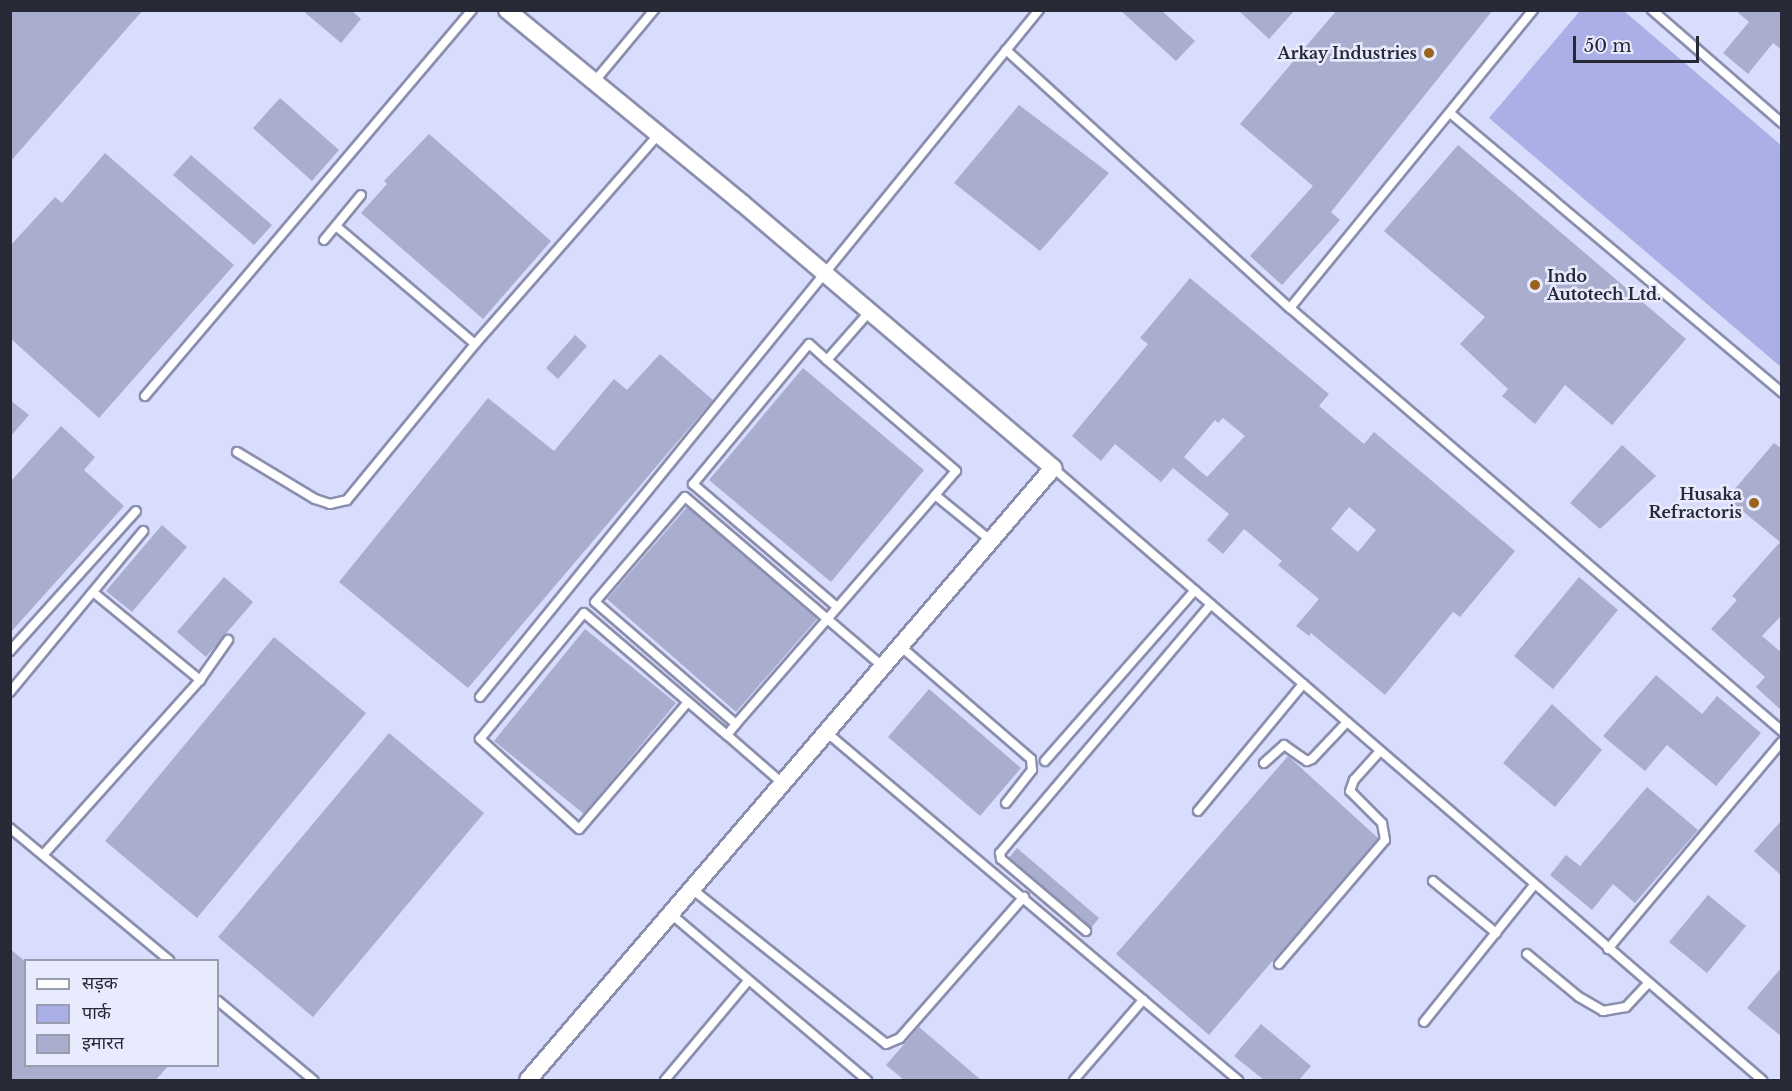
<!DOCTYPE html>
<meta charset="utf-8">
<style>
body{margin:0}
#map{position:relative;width:1792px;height:1091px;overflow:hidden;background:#d8dcfd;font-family:"Libre Baskerville","Noto Sans Devanagari",serif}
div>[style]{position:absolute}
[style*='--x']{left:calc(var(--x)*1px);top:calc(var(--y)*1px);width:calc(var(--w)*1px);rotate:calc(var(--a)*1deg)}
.green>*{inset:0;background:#aab0e6}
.building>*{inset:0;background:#aaaece}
.roads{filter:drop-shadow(2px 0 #8b8fad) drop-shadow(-2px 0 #8b8fad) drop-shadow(0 2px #8b8fad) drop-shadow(0 -2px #8b8fad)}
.service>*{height:8px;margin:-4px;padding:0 4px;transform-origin:4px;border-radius:4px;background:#fff}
.minor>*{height:16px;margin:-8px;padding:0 8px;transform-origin:8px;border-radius:8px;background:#fff}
.dots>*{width:16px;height:16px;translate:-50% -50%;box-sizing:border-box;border:3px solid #e8eafe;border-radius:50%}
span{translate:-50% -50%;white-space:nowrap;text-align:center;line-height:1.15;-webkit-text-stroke:5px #e8eafe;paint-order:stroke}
.poi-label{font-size:16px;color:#282936;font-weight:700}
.right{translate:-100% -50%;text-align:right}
.left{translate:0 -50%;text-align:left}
.frame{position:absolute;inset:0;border:12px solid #282936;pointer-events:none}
.legend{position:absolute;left:24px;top:959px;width:195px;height:108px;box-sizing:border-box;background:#e8eafe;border:2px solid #9b9dae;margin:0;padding:8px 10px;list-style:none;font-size:18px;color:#282936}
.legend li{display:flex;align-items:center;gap:12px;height:30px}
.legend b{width:30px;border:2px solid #9b9dae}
.scale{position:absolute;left:1573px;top:36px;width:126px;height:27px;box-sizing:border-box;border:3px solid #282936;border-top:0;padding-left:8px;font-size:18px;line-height:21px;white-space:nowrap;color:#282936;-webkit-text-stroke:4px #e8eafe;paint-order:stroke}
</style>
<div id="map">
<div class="green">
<div style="clip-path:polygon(1580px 11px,1624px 11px,1781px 145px,1781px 367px,1489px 118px)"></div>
</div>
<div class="building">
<div style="clip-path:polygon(10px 10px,143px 10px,10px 162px)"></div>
<div style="clip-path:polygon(302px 10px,351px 10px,361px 19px,341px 43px)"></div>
<div style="clip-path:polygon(1120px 10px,1161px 10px,1195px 41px,1176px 61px)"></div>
<div style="clip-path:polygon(1238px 10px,1295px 10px,1269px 39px)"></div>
<div style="clip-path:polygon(1337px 10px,1493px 10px,1331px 212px,1340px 220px,1282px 285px,1250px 256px,1313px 186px,1240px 124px)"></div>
<div style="clip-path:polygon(1735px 10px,1782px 10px,1782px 50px,1773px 43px,1748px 74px,1723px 53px,1749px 22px)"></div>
<div style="clip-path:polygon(280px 98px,339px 150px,312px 181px,253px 128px)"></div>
<div style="clip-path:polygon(1019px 105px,1109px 173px,1040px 251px,954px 183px)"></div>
<div style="clip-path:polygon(429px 134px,551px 241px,483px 319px,361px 213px,387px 184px,384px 181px)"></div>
<div style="clip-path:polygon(1458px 145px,1686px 339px,1612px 425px,1565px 385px,1535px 424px,1502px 396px,1508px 389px,1460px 344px,1485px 317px,1384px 231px)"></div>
<div style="clip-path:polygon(105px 153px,234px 265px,99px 418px,10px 338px,10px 246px,55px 197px,62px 203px)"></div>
<div style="clip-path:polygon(191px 155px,272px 225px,254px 245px,173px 175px)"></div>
<div style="clip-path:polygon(evenodd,1190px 278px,1329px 394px,1319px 406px,1364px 444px,1374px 432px,1515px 551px,1460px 617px,1453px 612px,1385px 695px,1311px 633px,1309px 636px,1296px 626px,1319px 599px,1278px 565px,1282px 561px,1244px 529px,1223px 554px,1207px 540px,1229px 514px,1173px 468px,1161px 482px,1115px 444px,1101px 461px,1072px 436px,1148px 344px,1140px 338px,1190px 278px,1223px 418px,1245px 436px,1207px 477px,1184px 457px,1215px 420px,1218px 423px,1223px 418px,1190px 278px,1349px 507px,1376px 530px,1358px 552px,1331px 529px,1349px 507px)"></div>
<div style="clip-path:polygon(575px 335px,587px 346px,558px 379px,546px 368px)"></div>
<div style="clip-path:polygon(660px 354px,713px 400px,468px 688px,339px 582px,488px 398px,554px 451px,614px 379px,627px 390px)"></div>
<div style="clip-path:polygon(803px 368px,924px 470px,831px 582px,709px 480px)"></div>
<div style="clip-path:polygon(10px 400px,29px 415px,10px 437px)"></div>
<div style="clip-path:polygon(61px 426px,95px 457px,84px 470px,124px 506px,10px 633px,10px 482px)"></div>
<div style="clip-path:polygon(1774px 443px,1782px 449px,1782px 615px,1762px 636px,1782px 653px,1782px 711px,1756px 687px,1765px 677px,1711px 629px,1737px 600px,1732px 596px,1780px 542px,1727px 498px)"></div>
<div style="clip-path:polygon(1622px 445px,1656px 476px,1600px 529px,1570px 503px)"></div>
<div style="clip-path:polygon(687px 507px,817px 619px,736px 712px,607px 599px)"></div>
<div style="clip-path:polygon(162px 525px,187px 547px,132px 612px,106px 591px)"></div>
<div style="clip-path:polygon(224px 577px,253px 602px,206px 657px,177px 632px)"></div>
<div style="clip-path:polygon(1579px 577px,1618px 610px,1553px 689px,1514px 656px)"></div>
<div style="clip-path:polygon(585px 629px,676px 703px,584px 814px,494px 741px)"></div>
<div style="clip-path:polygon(274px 637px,366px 713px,197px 918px,105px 841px)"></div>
<div style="clip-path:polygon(1656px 675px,1702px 714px,1717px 696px,1761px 733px,1716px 786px,1667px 745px,1645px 771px,1603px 736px)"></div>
<div style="clip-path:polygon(929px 689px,1021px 768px,980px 816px,888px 737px)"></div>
<div style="clip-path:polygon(1552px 704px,1602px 750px,1555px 807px,1503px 763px)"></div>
<div style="clip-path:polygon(389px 733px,484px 813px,313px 1017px,218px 937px)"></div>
<div style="clip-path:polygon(1288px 756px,1378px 838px,1209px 1035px,1116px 954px)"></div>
<div style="clip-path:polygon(1647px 787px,1698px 830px,1635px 903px,1613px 884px,1592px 910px,1550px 875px,1566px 855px,1580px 866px)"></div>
<div style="clip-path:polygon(1782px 820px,1782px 876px,1754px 851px)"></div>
<div style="clip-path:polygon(1017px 848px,1099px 918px,1091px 928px,1009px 858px)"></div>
<div style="clip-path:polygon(1708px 895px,1746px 926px,1707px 973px,1669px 942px)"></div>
<div style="clip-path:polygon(10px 949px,26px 962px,26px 1065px,169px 1065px,156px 1080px,10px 1080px)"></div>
<div style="clip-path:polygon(1782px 967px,1782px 1037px,1747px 1008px)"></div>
<div style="clip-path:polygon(1261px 1024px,1311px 1066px,1299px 1080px,1264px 1080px,1234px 1056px)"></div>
<div style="clip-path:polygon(919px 1027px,981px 1080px,904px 1080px,886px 1065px)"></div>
</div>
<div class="roads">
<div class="service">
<div style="--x:1652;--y:10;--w:172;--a:41"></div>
<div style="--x:1006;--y:50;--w:384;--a:42.3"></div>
<div style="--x:1290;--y:308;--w:649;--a:40.69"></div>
<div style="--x:594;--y:82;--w:94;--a:-50.2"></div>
<div style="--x:1450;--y:113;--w:434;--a:40.1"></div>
<div style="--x:336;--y:226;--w:182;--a:40.3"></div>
<div style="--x:324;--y:240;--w:58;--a:-50.6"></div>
<div style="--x:1290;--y:308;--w:385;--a:-50.8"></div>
<div style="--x:827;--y:360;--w:24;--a:-138"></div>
<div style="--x:809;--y:344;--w:182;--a:129.6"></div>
<div style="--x:693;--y:484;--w:189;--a:40.5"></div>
<div style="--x:145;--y:396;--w:506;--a:-49.73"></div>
<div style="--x:237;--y:452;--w:91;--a:31.1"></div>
<div style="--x:315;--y:499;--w:16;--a:18"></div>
<div style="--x:330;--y:504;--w:17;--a:-13"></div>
<div style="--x:347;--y:500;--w:202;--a:-50.6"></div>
<div style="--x:475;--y:344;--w:279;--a:-48.8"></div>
<div style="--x:1053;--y:468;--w:937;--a:40.8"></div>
<div style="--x:935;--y:495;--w:70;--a:39.2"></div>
<div style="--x:93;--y:592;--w:139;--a:39.4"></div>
<div style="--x:899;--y:645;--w:174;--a:40.8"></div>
<div style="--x:1031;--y:759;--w:11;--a:85"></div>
<div style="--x:1032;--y:770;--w:42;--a:128.2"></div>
<div style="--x:10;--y:651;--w:188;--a:-48"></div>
<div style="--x:10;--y:692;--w:209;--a:-50.4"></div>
<div style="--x:480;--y:697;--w:886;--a:-50.87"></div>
<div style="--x:688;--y:702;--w:167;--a:130.6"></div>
<div style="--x:579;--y:829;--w:134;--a:-137.7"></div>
<div style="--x:480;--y:739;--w:163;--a:-50.5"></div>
<div style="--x:584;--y:613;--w:188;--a:40.5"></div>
<div style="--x:727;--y:735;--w:72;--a:41"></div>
<div style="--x:736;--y:724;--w:335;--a:-49"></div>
<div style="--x:956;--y:471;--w:170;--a:-139.3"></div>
<div style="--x:827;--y:360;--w:65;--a:-48.7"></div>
<div style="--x:825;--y:731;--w:541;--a:40.2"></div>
<div style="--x:727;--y:735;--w:14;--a:-51"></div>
<div style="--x:736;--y:724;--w:186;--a:-139.1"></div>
<div style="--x:595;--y:602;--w:138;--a:-49.4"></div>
<div style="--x:685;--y:497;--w:258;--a:40.6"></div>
<div style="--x:1045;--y:761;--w:227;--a:-48.7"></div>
<div style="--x:1264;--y:763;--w:27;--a:-42"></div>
<div style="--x:1284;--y:745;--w:28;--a:35"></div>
<div style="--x:1307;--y:761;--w:5;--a:-22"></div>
<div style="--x:1312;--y:759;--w:51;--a:-46.6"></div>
<div style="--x:1198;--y:811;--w:165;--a:-50.4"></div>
<div style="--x:10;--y:828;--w:207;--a:39.7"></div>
<div style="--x:43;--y:855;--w:235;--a:-48.1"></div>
<div style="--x:200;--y:680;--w:49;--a:-55"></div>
<div style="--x:1433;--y:881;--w:82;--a:39.5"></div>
<div style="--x:692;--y:889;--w:248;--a:38.6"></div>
<div style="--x:886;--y:1044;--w:15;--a:-23"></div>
<div style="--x:900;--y:1038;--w:188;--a:-48.7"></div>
<div style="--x:671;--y:914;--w:257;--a:40.3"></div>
<div style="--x:1086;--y:931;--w:111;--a:-139.7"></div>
<div style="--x:1001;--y:859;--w:6;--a:-99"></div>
<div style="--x:1000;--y:853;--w:326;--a:-49.7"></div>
<div style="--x:1608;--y:949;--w:270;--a:-50"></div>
<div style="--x:1527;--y:954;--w:67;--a:39.6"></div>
<div style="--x:1579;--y:997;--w:28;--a:30"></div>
<div style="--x:1603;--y:1011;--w:23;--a:-10"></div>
<div style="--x:1626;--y:1007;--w:33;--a:-47"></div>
<div style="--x:1279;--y:964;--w:163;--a:-49.5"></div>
<div style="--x:1385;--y:840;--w:17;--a:-100"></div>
<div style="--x:1382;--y:823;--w:45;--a:-135"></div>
<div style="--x:1350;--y:791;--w:12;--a:-70"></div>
<div style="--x:1354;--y:780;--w:39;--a:-48"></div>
<div style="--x:218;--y:1001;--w:124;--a:39.7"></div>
<div style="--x:1424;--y:1022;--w:176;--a:-51.2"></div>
<div style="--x:665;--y:1080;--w:129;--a:-50"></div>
<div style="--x:1074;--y:1080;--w:106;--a:-49.2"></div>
</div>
<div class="minor">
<div style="--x:507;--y:10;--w:304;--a:39.4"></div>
<div style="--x:742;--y:203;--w:409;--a:40.4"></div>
<div style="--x:1053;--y:468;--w:806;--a:130.62"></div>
</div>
</div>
<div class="dots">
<div style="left:1429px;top:53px;background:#99641b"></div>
<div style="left:1535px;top:285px;background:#99641b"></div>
<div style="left:1754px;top:503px;background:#99641b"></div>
</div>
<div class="poi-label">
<span class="right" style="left:1417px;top:53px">Arkay Industries</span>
<span class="left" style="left:1547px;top:285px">Indo<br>Autotech Ltd.</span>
<span class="right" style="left:1742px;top:503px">Husaka<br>Refractoris</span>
</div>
<div class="frame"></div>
<ul class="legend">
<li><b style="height:8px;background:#fff"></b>सड़क</li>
<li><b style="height:16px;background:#aab0e6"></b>पार्क</li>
<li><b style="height:16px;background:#aaaece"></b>इमारत</li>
</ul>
<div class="scale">50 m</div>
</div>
